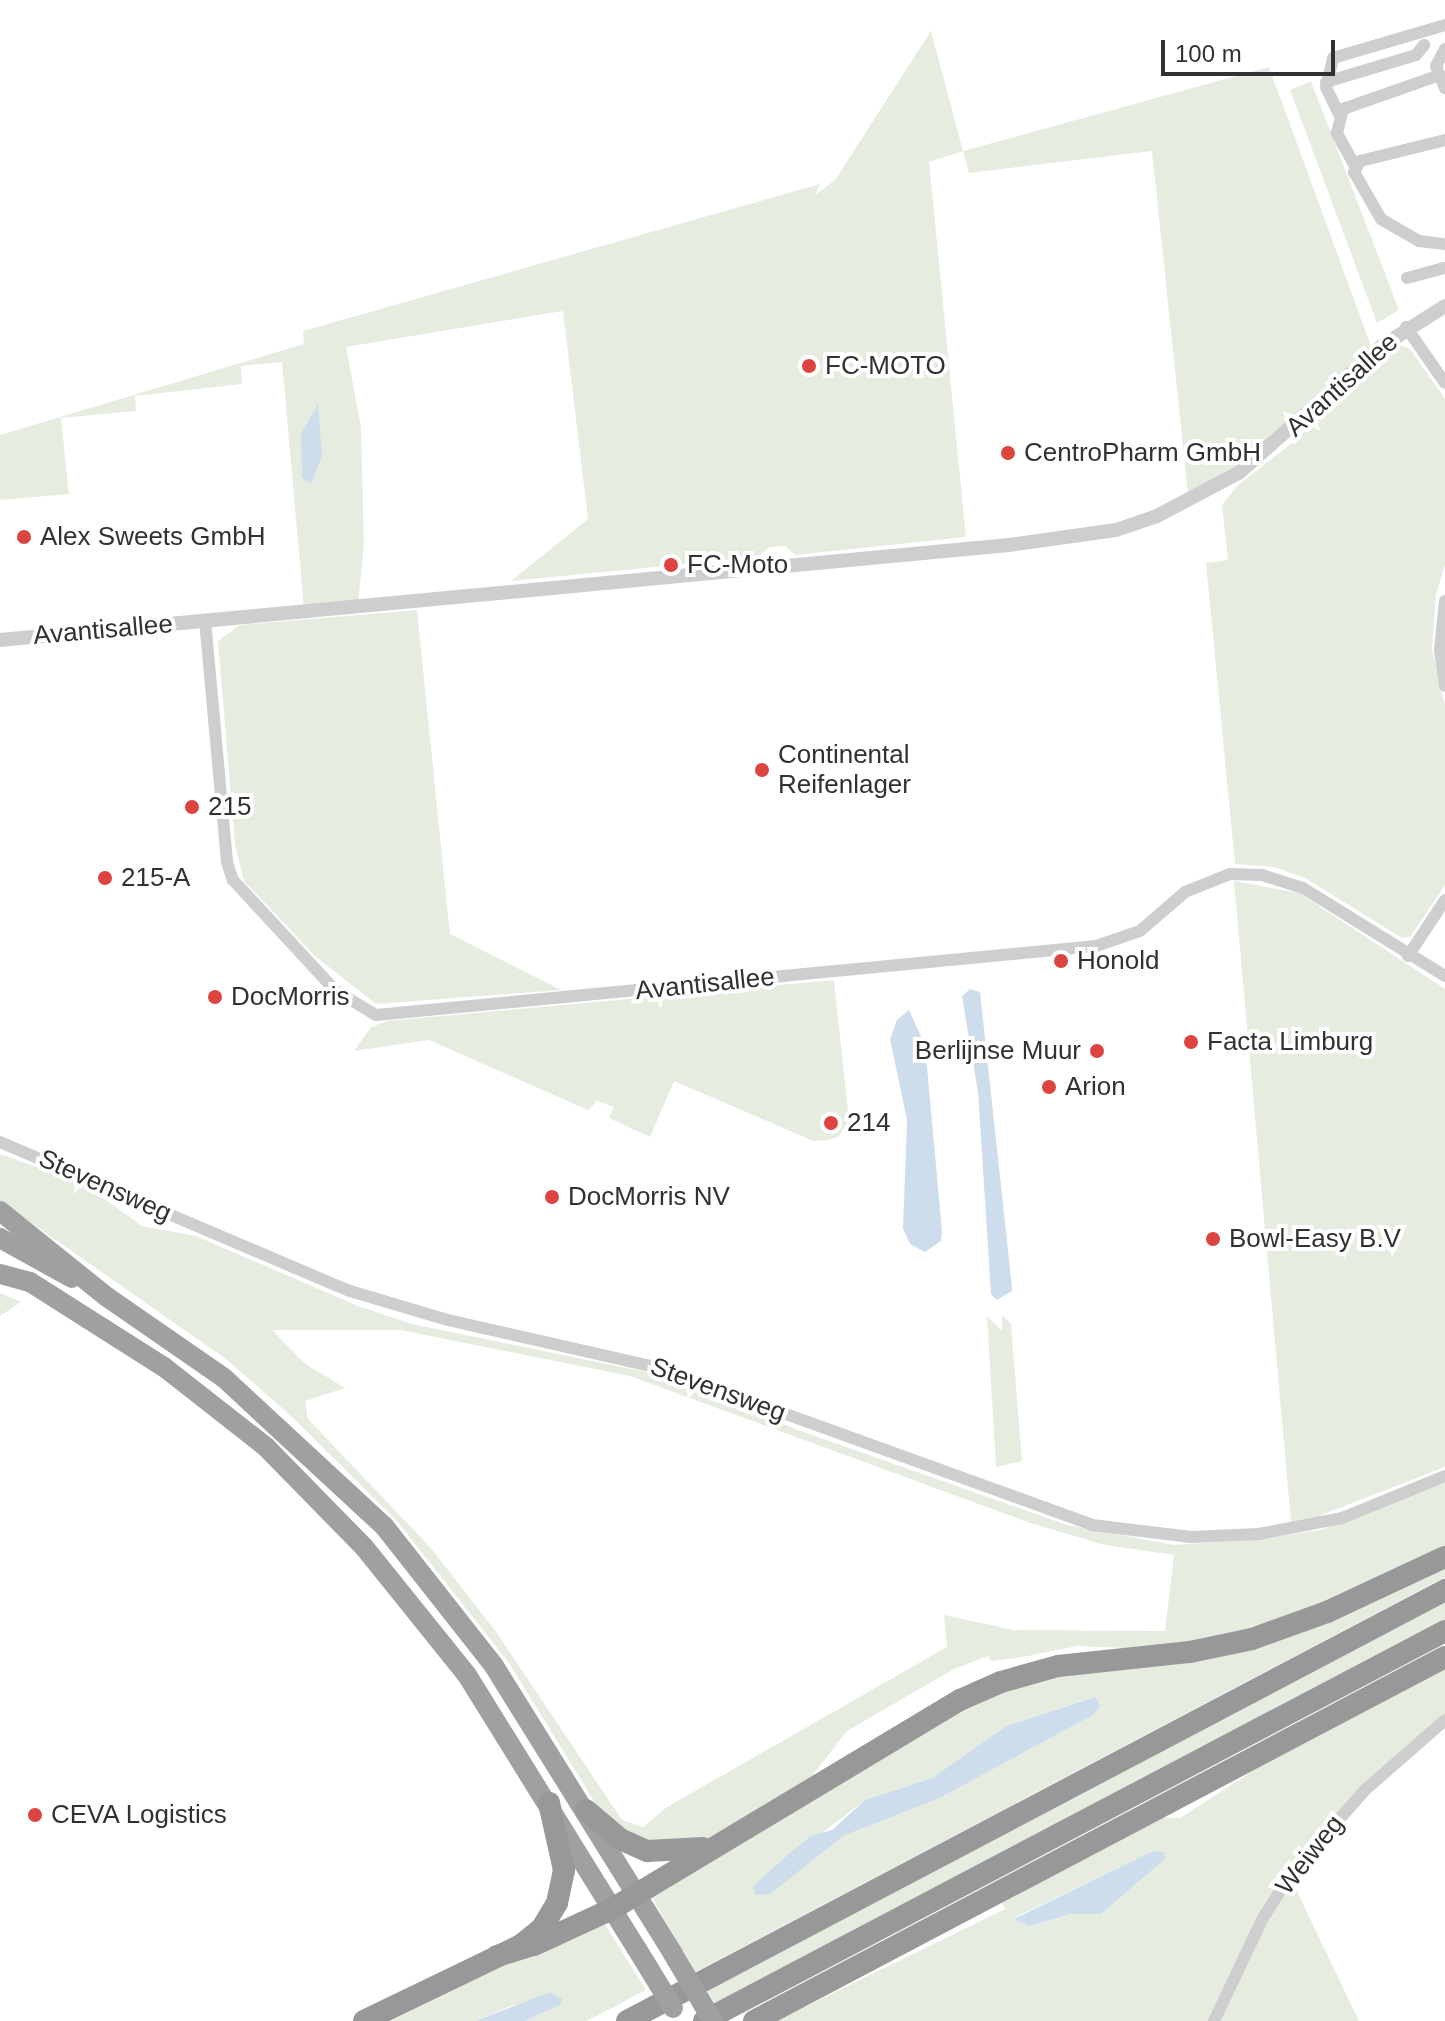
<!DOCTYPE html>
<style>
body{margin:0}
#map{position:relative;width:1445px;height:2021px;overflow:hidden;background:#fff;font-family:Helvetica,sans-serif}
div>[style]{position:absolute}
[style*='--x']{left:calc(var(--x)*1px);top:calc(var(--y)*1px);width:calc(var(--w)*1px);rotate:calc(var(--a)*1deg)}
.green>*{inset:0;background:#e6ede0}
.water>*{inset:0;background:#ceddeb}
.minor>*{height:12px;margin:-6px;padding:0 6px;transform-origin:6px;border-radius:6px;background:#cecece}
.tertiary>*{height:14px;margin:-7px;padding:0 7px;transform-origin:7px;border-radius:7px;background:#cecece}
.trunk>*{height:20px;margin:-10px;padding:0 10px;transform-origin:10px;border-radius:10px;background:#a0a0a0}
.motorway>*{height:22px;margin:-11px;padding:0 11px;transform-origin:11px;border-radius:11px;background:#989898}
.trunk-bridge>*{height:20px;margin:-10px;padding:0 10px;transform-origin:10px;border-radius:10px;background:#a0a0a0}
.dots>*{width:22px;height:22px;translate:-50% -50%;box-sizing:border-box;border:4px solid #fff;border-radius:50%}
span{translate:-50% -50%;white-space:nowrap;text-align:center;line-height:1.15;-webkit-text-stroke:8px #fff;paint-order:stroke}
.poi-label{font-size:26px;color:#313131}
.left{translate:0 -50%;text-align:left}
.right{translate:-100% -50%;text-align:right}
.street-label{font-size:26px;color:#313131}
.scale{position:absolute;left:1161px;top:40px;width:174px;height:36px;box-sizing:border-box;border:4px solid #313131;border-top:0;padding-left:10px;font-size:24px;line-height:28px;white-space:nowrap;color:#313131;-webkit-text-stroke:6px #fff;paint-order:stroke}
</style>
<div id="map">
<div class="green">
<div style="clip-path:polygon(931px 31px,963px 151px,1269px 67px,1371px 346px,1286px 427px,1229px 473px,1188px 494px,1152px 151px,969px 173px,963px 151px,929px 162px,966px 537px,795px 555px,785px 546px,770px 547px,758px 557px,511px 581px,588px 519px,563px 311px,346px 347px,361px 427px,364px 545px,358px 603px,304px 609px,282px 362px,241px 366px,242px 384px,135px 396px,136px 411px,61px 418px,69px 494px,0 500px,0 435px,304px 344px,303px 331px,820px 184px,815px 195px,835px 180px)"></div>
<div style="clip-path:polygon(1311px 81px,1399px 310px,1377px 323px,1290px 90px)"></div>
<div style="clip-path:polygon(1398px 344px,1410px 349px,1445px 399px,1445px 566px,1436px 594px,1432px 648px,1445px 705px,1445px 885px,1410px 937px,1402px 938px,1305px 878px,1274px 867px,1235px 864px,1206px 563px,1228px 560px,1222px 505px,1237px 486px,1297px 439px)"></div>
<div style="clip-path:polygon(417px 610px,450px 934px,561px 990px,376px 1004px,316px 957px,244px 881px,235px 845px,218px 641px,240px 625px)"></div>
<div style="clip-path:polygon(1234px 881px,1299px 893px,1445px 989px,1445px 1467px,1316px 1517px,1291px 1522px)"></div>
<div style="clip-path:polygon(834px 980px,849px 1120px,839px 1136px,829px 1140px,813px 1141px,674px 1081px,650px 1137px,609px 1118px,614px 1107px,597px 1101px,588px 1110px,429px 1040px,354px 1051px,371px 1027px,387px 1021px)"></div>
<div style="clip-path:polygon(evenodd,0 1154px,84px 1184px,142px 1226px,196px 1236px,358px 1306px,412px 1324px,666px 1376px,798px 1430px,1067px 1525px,1174px 1545px,1260px 1539px,1321px 1530px,1445px 1481px,1445px 1548px,1271px 1625px,1152px 1649px,1077px 1646px,1023px 1657px,991px 1661px,988px 1656px,954px 1669px,847px 1731px,811px 1777px,706px 1840px,665px 1848px,625px 1834px,597px 1806px,509px 1663px,397px 1521px,289px 1414px,226px 1359px,0 1201px,0 1154px,272px 1330px,401px 1330px,630px 1376px,1030px 1523px,1105px 1545px,1174px 1555px,1165px 1631px,1014px 1630px,944px 1615px,947px 1647px,667px 1807px,643px 1827px,622px 1820px,497px 1633px,430px 1547px,308px 1419px,305px 1401px,345px 1388px,304px 1363px,272px 1330px)"></div>
<div style="clip-path:polygon(0 1293px,21px 1302px,0 1316px)"></div>
<div style="clip-path:polygon(1002px 1315px,1011px 1324px,1022px 1461px,996px 1467px,987px 1316px,1002px 1331px)"></div>
<div style="clip-path:polygon(evenodd,1445px 1568px,1445px 1577px,695px 1972px,650px 1894px,1015px 1681px,1155px 1663px,1445px 1568px,1094px 1697px,1091px 1716px,940px 1798px,843px 1836px,753px 1886px,865px 1800px,932px 1778px,1006px 1726px,1094px 1697px)"></div>
<div style="clip-path:polygon(1445px 1600px,1445px 1622px,715px 2003px,703px 1984px)"></div>
<div style="clip-path:polygon(evenodd,1445px 1667px,1445px 1715px,1417px 1738px,1259px 1917px,1208px 2021px,776px 2021px,1005px 1909px,1001px 1901px,1155px 1817px,1180px 1818px,1299px 1741px,1445px 1667px,1153px 1851px,1165px 1859px,1101px 1914px,1071px 1914px,1029px 1926px,1014px 1918px,1153px 1851px)"></div>
<div style="clip-path:polygon(1293px 1883px,1359px 2021px,1220px 2021px,1267px 1922px)"></div>
<div style="clip-path:polygon(601px 1918px,646px 1990px,587px 2021px,525px 2021px,560px 2005px,513px 2005px,475px 2021px,391px 2021px)"></div>
</div>
<div class="water">
<div style="clip-path:polygon(318px 404px,322px 456px,311px 484px,302px 478px,301px 434px)"></div>
<div style="clip-path:polygon(970px 989px,980px 992px,1011px 1278px,1012px 1291px,997px 1300px,991px 1294px,978px 1092px,962px 996px)"></div>
<div style="clip-path:polygon(909px 1010px,925px 1045px,942px 1231px,941px 1241px,925px 1252px,910px 1244px,903px 1229px,907px 1120px,890px 1039px,897px 1020px)"></div>
<div style="clip-path:polygon(1095px 1697px,1101px 1706px,1091px 1716px,940px 1798px,843px 1836px,770px 1894px,755px 1895px,753px 1886px,792px 1851px,811px 1836px,832px 1830px,865px 1800px,932px 1778px,1006px 1726px)"></div>
<div style="clip-path:polygon(1153px 1851px,1164px 1852px,1165px 1859px,1101px 1914px,1071px 1914px,1029px 1926px,1014px 1919px)"></div>
<div style="clip-path:polygon(550px 1992px,562px 1999px,560px 2005px,525px 2021px,475px 2021px)"></div>
</div>
<div class="minor">
<div style="--x:1445;--y:49;--w:19;--a:118"></div>
<div style="--x:1436;--y:66;--w:24;--a:68"></div>
<div style="--x:1326;--y:82;--w:94;--a:-16.7"></div>
<div style="--x:1416;--y:55;--w:13;--a:-51"></div>
<div style="--x:1339;--y:114;--w:30;--a:-116"></div>
<div style="--x:1326;--y:87;--w:30;--a:-76"></div>
<div style="--x:1333;--y:58;--w:117;--a:-16.4"></div>
<div style="--x:1445;--y:140;--w:88;--a:166.1"></div>
<div style="--x:1360;--y:161;--w:13;--a:119"></div>
<div style="--x:1354;--y:172;--w:54;--a:60.1"></div>
<div style="--x:1381;--y:219;--w:44;--a:30.1"></div>
<div style="--x:1419;--y:241;--w:26;--a:7"></div>
<div style="--x:1355;--y:166;--w:38;--a:-119"></div>
<div style="--x:1337;--y:133;--w:25;--a:-76"></div>
<div style="--x:1343;--y:109;--w:100;--a:-19.3"></div>
<div style="--x:1407;--y:278;--w:39;--a:-15"></div>
<div style="--x:1406;--y:327;--w:68;--a:55.1"></div>
<div style="--x:1445;--y:601;--w:49;--a:95.8"></div>
<div style="--x:1440;--y:650;--w:36;--a:82"></div>
<div style="--x:205;--y:620;--w:243;--a:84.8"></div>
<div style="--x:227;--y:862;--w:19;--a:72"></div>
<div style="--x:233;--y:880;--w:150;--a:47.2"></div>
<div style="--x:335;--y:990;--w:48;--a:31.4"></div>
<div style="--x:376;--y:1015;--w:723;--a:-5.47"></div>
<div style="--x:1096;--y:946;--w:46;--a:-18.8"></div>
<div style="--x:1140;--y:931;--w:60;--a:-40.9"></div>
<div style="--x:1185;--y:892;--w:48;--a:-21.8"></div>
<div style="--x:1230;--y:874;--w:32;--a:2"></div>
<div style="--x:1262;--y:875;--w:43;--a:17.6"></div>
<div style="--x:1303;--y:888;--w:167;--a:31.8"></div>
<div style="--x:1408;--y:956;--w:67;--a:-56.5"></div>
<div style="--x:0;--y:1142;--w:380;--a:23.1"></div>
<div style="--x:350;--y:1291;--w:102;--a:16.5"></div>
<div style="--x:448;--y:1320;--w:216;--a:12.8"></div>
<div style="--x:659;--y:1368;--w:461;--a:19.9"></div>
<div style="--x:1092;--y:1525;--w:100;--a:6.9"></div>
<div style="--x:1191;--y:1537;--w:68;--a:-2.5"></div>
<div style="--x:1259;--y:1534;--w:85;--a:-10.9"></div>
<div style="--x:1342;--y:1518;--w:111;--a:-22.2"></div>
<div style="--x:1214;--y:2021;--w:114;--a:-64.6"></div>
<div style="--x:1263;--y:1918;--w:52;--a:-57.5"></div>
<div style="--x:1291;--y:1874;--w:112;--a:-48.6"></div>
<div style="--x:1365;--y:1790;--w:106;--a:-41.2"></div>
</div>
<div class="tertiary">
<div style="--x:0;--y:640;--w:1013;--a:-5.38"></div>
<div style="--x:1009;--y:545;--w:108;--a:-8"></div>
<div style="--x:1116;--y:530;--w:43;--a:-18.9"></div>
<div style="--x:1157;--y:516;--w:94;--a:-27.9"></div>
<div style="--x:1240;--y:472;--w:186;--a:-41.7"></div>
<div style="--x:1379;--y:348;--w:78;--a:-32.5"></div>
</div>
<div class="trunk">
<div style="--x:0;--y:1211;--w:137;--a:38.8"></div>
<div style="--x:107;--y:1297;--w:142;--a:34.7"></div>
<div style="--x:224;--y:1378;--w:218;--a:42.8"></div>
<div style="--x:384;--y:1526;--w:178;--a:51.8"></div>
<div style="--x:494;--y:1666;--w:339;--a:58.1"></div>
<div style="--x:0;--y:1238;--w:82;--a:29.1"></div>
<div style="--x:0;--y:1274;--w:31;--a:15"></div>
<div style="--x:30;--y:1282;--w:159;--a:32.4"></div>
<div style="--x:164;--y:1367;--w:130;--a:38.1"></div>
<div style="--x:266;--y:1447;--w:140;--a:45.6"></div>
<div style="--x:364;--y:1547;--w:164;--a:51.2"></div>
<div style="--x:467;--y:1675;--w:322;--a:58.2"></div>
</div>
<div class="motorway">
<div style="--x:586;--y:1810;--w:45;--a:40.5"></div>
<div style="--x:620;--y:1839;--w:30;--a:24"></div>
<div style="--x:647;--y:1851;--w:56;--a:-3.1"></div>
<div style="--x:497;--y:1956;--w:39;--a:-17"></div>
<div style="--x:534;--y:1945;--w:86;--a:-24.8"></div>
<div style="--x:612;--y:1909;--w:406;--a:-31"></div>
<div style="--x:960;--y:1700;--w:45;--a:-23.7"></div>
<div style="--x:1001;--y:1682;--w:59;--a:-15.7"></div>
<div style="--x:1058;--y:1666;--w:133;--a:-6.1"></div>
<div style="--x:1190;--y:1652;--w:63;--a:-11.8"></div>
<div style="--x:1252;--y:1639;--w:80;--a:-19.8"></div>
<div style="--x:1327;--y:1612;--w:130;--a:-25"></div>
<div style="--x:364;--y:2021;--w:174;--a:-25.8"></div>
<div style="--x:521;--y:1945;--w:27;--a:-39"></div>
<div style="--x:542;--y:1928;--w:29;--a:-59"></div>
<div style="--x:557;--y:1903;--w:34;--a:-78"></div>
<div style="--x:564;--y:1870;--w:69;--a:-102.6"></div>
<div style="--x:627;--y:2021;--w:925;--a:-27.78"></div>
<div style="--x:704;--y:2021;--w:837;--a:-27.76"></div>
<div style="--x:754;--y:2021;--w:781;--a:-27.78"></div>
</div>
<div class="trunk-bridge">
<div style="--x:637;--y:1949;--w:69;--a:58.6"></div>
<div style="--x:673;--y:1954;--w:78;--a:59.2"></div>
</div>
<div class="dots">
<div style="left:809px;top:366px;background:#dc443f"></div>
<div style="left:1008px;top:453px;background:#dc443f"></div>
<div style="left:24px;top:537px;background:#dc443f"></div>
<div style="left:671px;top:565px;background:#dc443f"></div>
<div style="left:762px;top:770px;background:#dc443f"></div>
<div style="left:192px;top:807px;background:#dc443f"></div>
<div style="left:105px;top:878px;background:#dc443f"></div>
<div style="left:1061px;top:961px;background:#dc443f"></div>
<div style="left:215px;top:997px;background:#dc443f"></div>
<div style="left:1191px;top:1042px;background:#dc443f"></div>
<div style="left:1097px;top:1051px;background:#dc443f"></div>
<div style="left:1049px;top:1087px;background:#dc443f"></div>
<div style="left:831px;top:1123px;background:#dc443f"></div>
<div style="left:552px;top:1197px;background:#dc443f"></div>
<div style="left:1213px;top:1239px;background:#dc443f"></div>
<div style="left:35px;top:1815px;background:#dc443f"></div>
</div>
<div class="poi-label">
<span class="left" style="left:825px;top:366px">FC-MOTO</span>
<span class="left" style="left:1024px;top:453px">CentroPharm GmbH</span>
<span class="left" style="left:40px;top:537px">Alex Sweets GmbH</span>
<span class="left" style="left:687px;top:565px">FC-Moto</span>
<span class="left" style="left:778px;top:770px">Continental<br>Reifenlager</span>
<span class="left" style="left:208px;top:807px">215</span>
<span class="left" style="left:121px;top:878px">215-A</span>
<span class="left" style="left:1077px;top:961px">Honold</span>
<span class="left" style="left:231px;top:997px">DocMorris</span>
<span class="left" style="left:1207px;top:1042px">Facta Limburg</span>
<span class="right" style="left:1081px;top:1051px">Berlijnse Muur</span>
<span class="left" style="left:1065px;top:1087px">Arion</span>
<span class="left" style="left:847px;top:1123px">214</span>
<span class="left" style="left:568px;top:1197px">DocMorris NV</span>
<span class="left" style="left:1229px;top:1239px">Bowl-Easy B.V</span>
<span class="left" style="left:51px;top:1815px">CEVA Logistics</span>
</div>
<div class="street-label">
<span style="left:1342px;top:385px;rotate:-42deg">Avantisallee</span>
<span style="left:103px;top:630px;rotate:-5deg">Avantisallee</span>
<span style="left:705px;top:984px;rotate:-6deg">Avantisallee</span>
<span style="left:105px;top:1186px;rotate:24deg">Stevensweg</span>
<span style="left:718px;top:1390px;rotate:20deg">Stevensweg</span>
<span style="left:1310px;top:1855px;rotate:-52deg">Weiweg</span>
</div>
<div class="scale">100 m</div>
</div>
